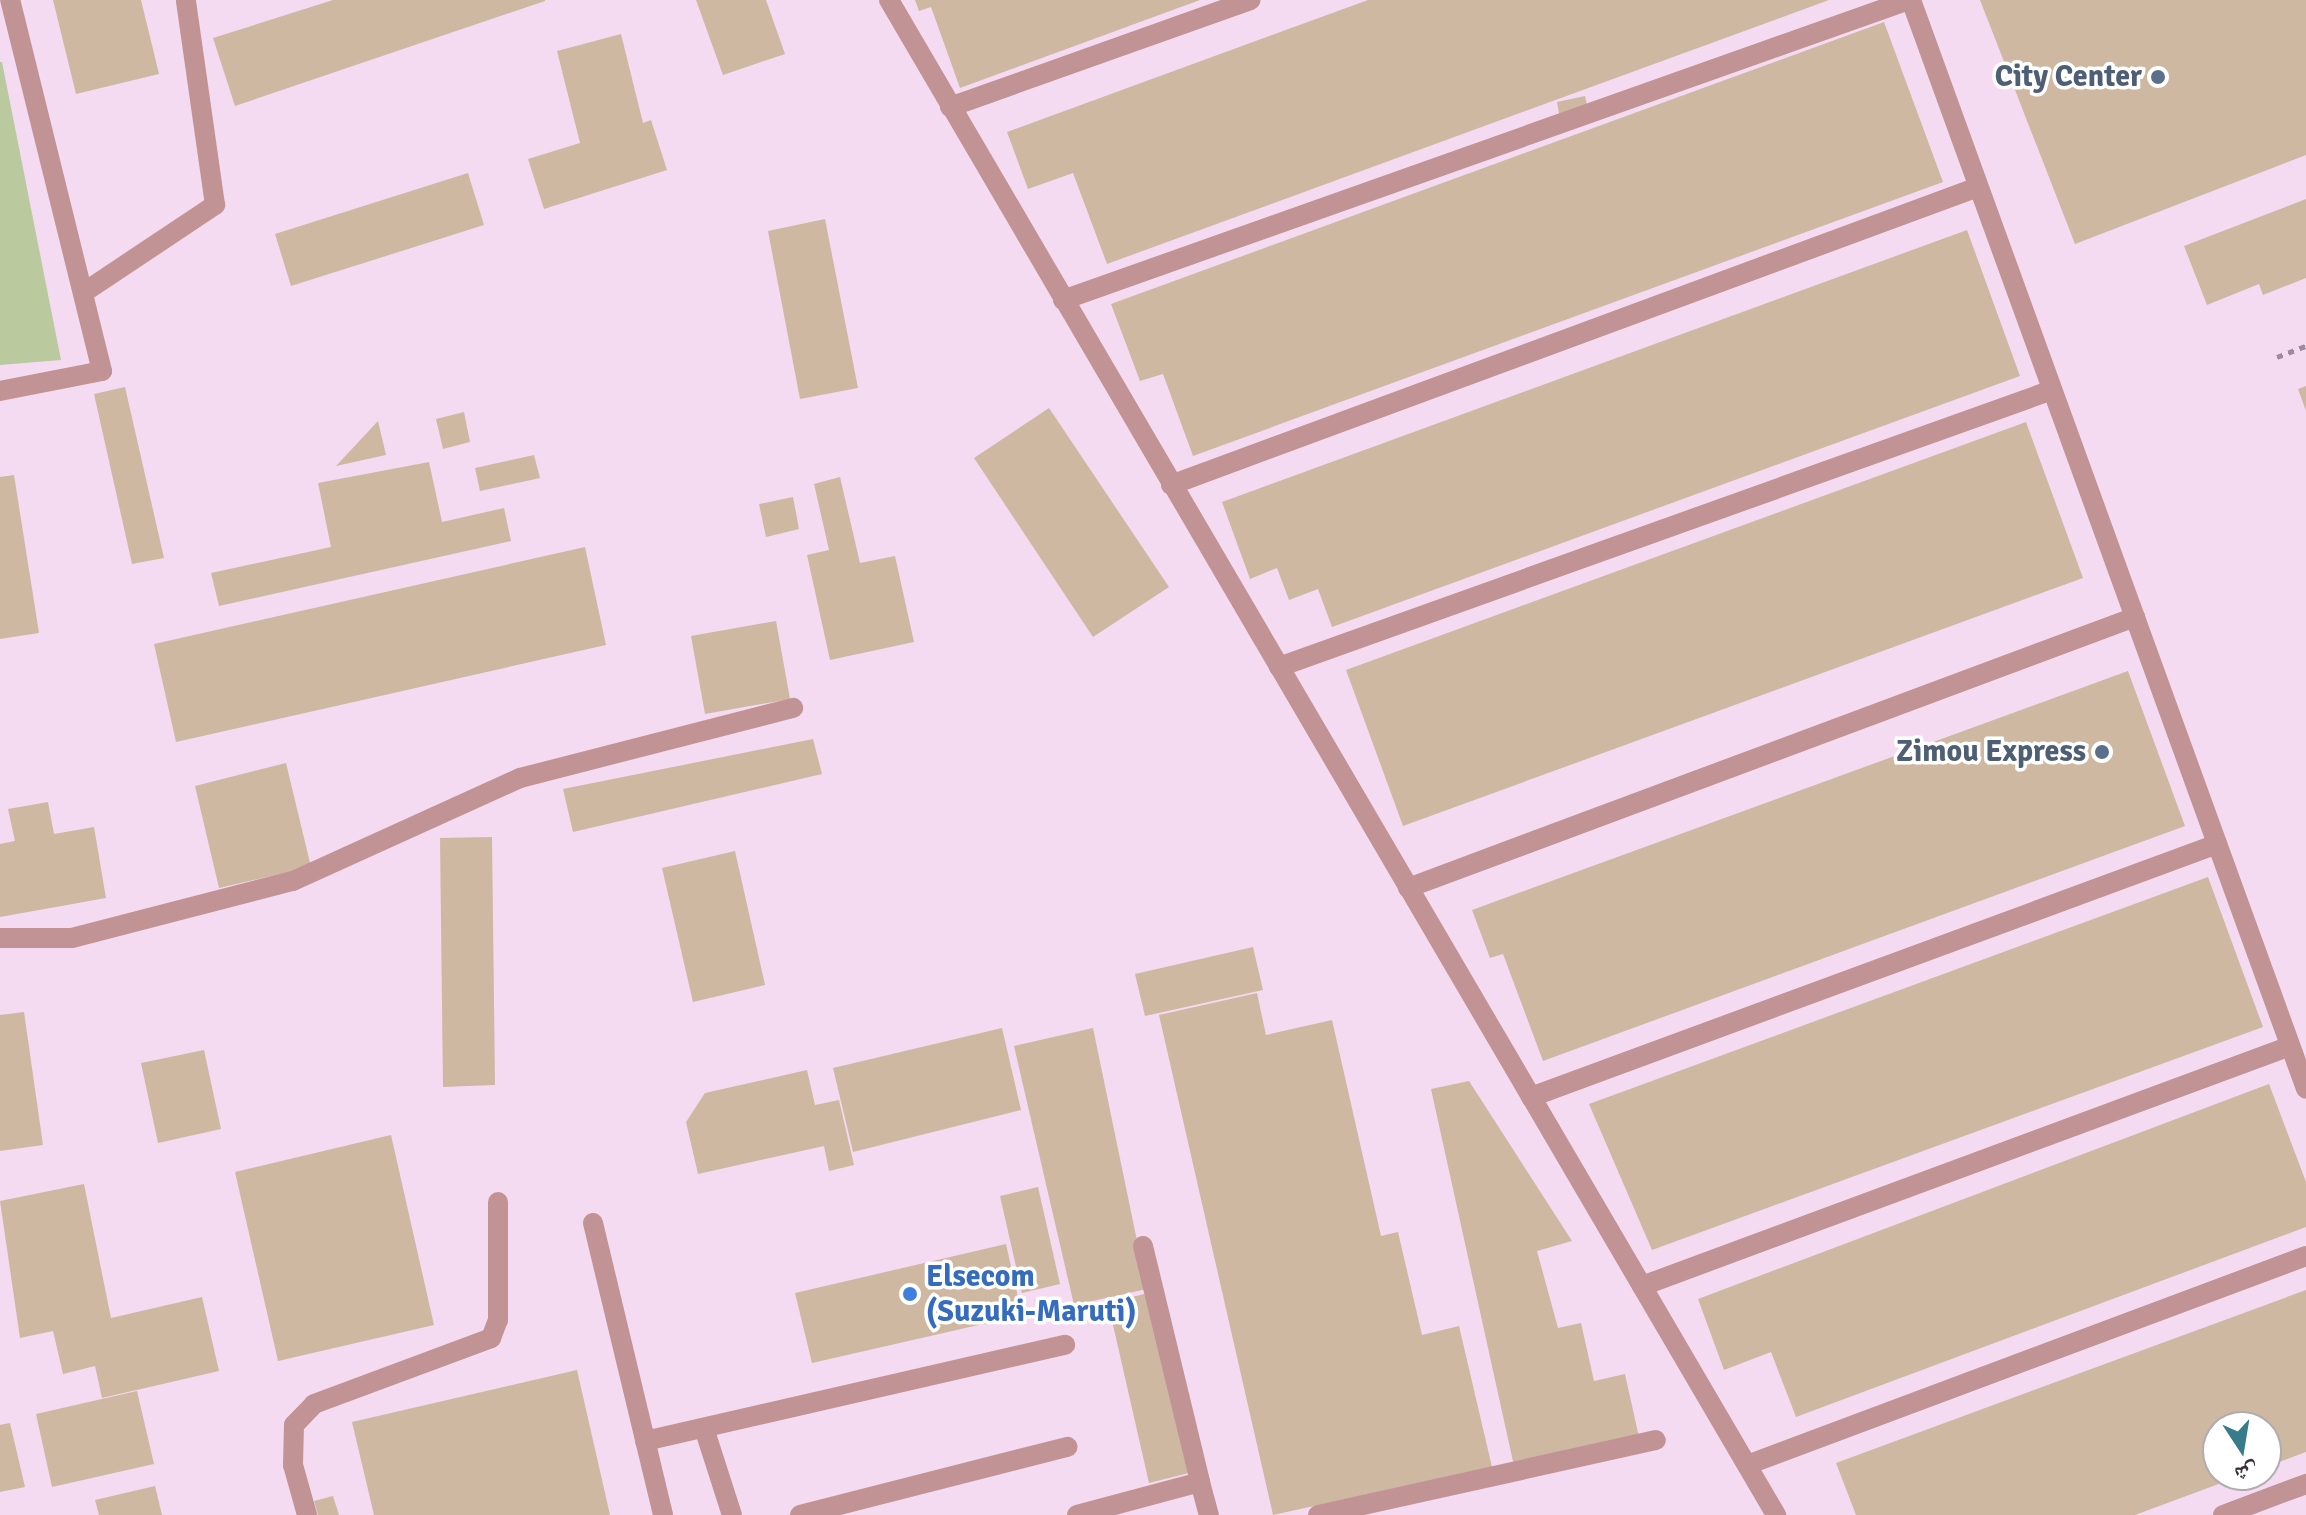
<!DOCTYPE html>
<meta charset="utf-8">
<style>
body{margin:0}
#map{position:relative;width:2306px;height:1515px;overflow:hidden;background:#f4dbf1;font-family:Signika,"Noto Naskh Arabic",sans-serif}
div>[style]{position:absolute}
[style*='--x']{left:calc(var(--x)*1px);top:calc(var(--y)*1px);width:calc(var(--w)*1px);rotate:calc(var(--a)*1deg)}
.green>*{inset:0;background:#bac99e}
.building>*{inset:0;background:#ceb8a2}
.path>*{height:5px;margin-top:-2.5px;transform-origin:0;background:repeating-linear-gradient(90deg,#9c8b9a 0 6px,transparent 0 12px)}
.minor>*{height:20px;margin:-10px;padding:0 10px;transform-origin:10px;border-radius:10px;background:#c29394}
.dots>*{width:22px;height:22px;translate:-50% -50%;box-sizing:border-box;border:4px solid #fff;border-radius:50%}
span{translate:-50% -50%;white-space:nowrap;text-align:center;line-height:1.15;-webkit-text-stroke:7px #fff;paint-order:stroke}
.service-label{font-size:30px;color:#4e5e75;font-weight:700}
.right{translate:-100% -50%;text-align:right}
.shop-label{font-size:30px;color:#366cbe;font-weight:700}
.left{translate:0 -50%;text-align:left}
.north{position:absolute;left:2202px;top:1411px;width:80px;height:80px;box-sizing:border-box;background:#fff;border:2px solid #afabaf;border-radius:50%;rotate:168deg;font-size:22px;font-weight:700;line-height:32px;text-align:center;color:#372e36}
.north::after{content:'';display:block;margin:auto;width:28px;height:36px;background:#387c8b;clip-path:polygon(50% 0,100% 100%,50% 72%,0 100%)}
</style>
<div id="map">
<div class="green">
<div style="clip-path:polygon(0 62px,2px 62px,61px 360px,0 365px)"></div>
</div>
<div class="building">
<div style="clip-path:polygon(53px 0,141px 0,159px 74px,76px 94px)"></div>
<div style="clip-path:polygon(333px 0,545px 0,545px 1px,235px 106px,213px 38px)"></div>
<div style="clip-path:polygon(696px 0,766px 0,785px 54px,723px 75px)"></div>
<div style="clip-path:polygon(915px 0,1200px 0,960px 88px,931px 7px,919px 11px)"></div>
<div style="clip-path:polygon(1368px 0,1829px 0,1107px 264px,1073px 173px,1028px 189px,1007px 132px)"></div>
<div style="clip-path:polygon(1980px 0,2306px 0,2306px 155px,2075px 244px)"></div>
<div style="clip-path:polygon(1884px 22px,1943px 182px,1193px 456px,1163px 374px,1140px 381px,1111px 304px)"></div>
<div style="clip-path:polygon(621px 34px,643px 123px,651px 120px,667px 170px,544px 209px,528px 159px,580px 143px,557px 51px)"></div>
<div style="clip-path:polygon(1585px 96px,1589px 114px,1560px 119px,1557px 102px)"></div>
<div style="clip-path:polygon(468px 173px,484px 225px,291px 286px,275px 234px)"></div>
<div style="clip-path:polygon(2306px 199px,2306px 278px,2263px 295px,2259px 284px,2207px 305px,2184px 246px)"></div>
<div style="clip-path:polygon(825px 219px,858px 388px,800px 399px,768px 231px)"></div>
<div style="clip-path:polygon(1967px 230px,2020px 376px,1332px 627px,1318px 589px,1289px 600px,1277px 568px,1250px 579px,1222px 502px)"></div>
<div style="clip-path:polygon(2306px 386px,2306px 411px,2298px 389px)"></div>
<div style="clip-path:polygon(125px 387px,164px 558px,132px 564px,94px 394px)"></div>
<div style="clip-path:polygon(1049px 408px,1169px 587px,1093px 637px,974px 458px)"></div>
<div style="clip-path:polygon(464px 412px,470px 442px,443px 449px,436px 419px)"></div>
<div style="clip-path:polygon(378px 421px,386px 455px,336px 466px)"></div>
<div style="clip-path:polygon(2026px 422px,2083px 578px,1403px 826px,1346px 670px)"></div>
<div style="clip-path:polygon(534px 455px,540px 478px,480px 491px,475px 468px)"></div>
<div style="clip-path:polygon(429px 462px,442px 522px,504px 508px,511px 541px,219px 606px,211px 573px,331px 547px,318px 483px)"></div>
<div style="clip-path:polygon(14px 475px,39px 633px,0 639px,0 477px)"></div>
<div style="clip-path:polygon(840px 477px,860px 563px,895px 556px,914px 642px,830px 660px,807px 555px,829px 550px,814px 484px)"></div>
<div style="clip-path:polygon(793px 497px,799px 529px,766px 537px,759px 504px)"></div>
<div style="clip-path:polygon(585px 547px,606px 645px,176px 742px,154px 644px)"></div>
<div style="clip-path:polygon(776px 621px,790px 699px,705px 714px,691px 636px)"></div>
<div style="clip-path:polygon(2128px 671px,2185px 826px,1543px 1061px,1503px 954px,1490px 958px,1472px 910px)"></div>
<div style="clip-path:polygon(813px 739px,822px 774px,573px 832px,563px 789px)"></div>
<div style="clip-path:polygon(286px 763px,311px 867px,219px 888px,195px 786px)"></div>
<div style="clip-path:polygon(48px 802px,54px 834px,94px 827px,106px 898px,0 917px,0 844px,15px 841px,8px 809px)"></div>
<div style="clip-path:polygon(492px 837px,495px 1085px,443px 1087px,440px 838px)"></div>
<div style="clip-path:polygon(735px 851px,765px 985px,693px 1002px,662px 868px)"></div>
<div style="clip-path:polygon(2208px 877px,2263px 1027px,1652px 1250px,1589px 1104px)"></div>
<div style="clip-path:polygon(1253px 947px,1263px 990px,1145px 1016px,1135px 974px)"></div>
<div style="clip-path:polygon(1257px 993px,1266px 1035px,1332px 1020px,1381px 1236px,1398px 1232px,1422px 1335px,1459px 1326px,1492px 1467px,1273px 1515px,1159px 1015px)"></div>
<div style="clip-path:polygon(24px 1012px,43px 1145px,0 1151px,0 1015px)"></div>
<div style="clip-path:polygon(1002px 1028px,1021px 1110px,853px 1152px,833px 1068px)"></div>
<div style="clip-path:polygon(1093px 1028px,1147px 1289px,1074px 1305px,1014px 1046px)"></div>
<div style="clip-path:polygon(204px 1050px,221px 1129px,158px 1143px,141px 1063px)"></div>
<div style="clip-path:polygon(807px 1070px,815px 1105px,839px 1100px,854px 1165px,829px 1171px,824px 1146px,698px 1174px,686px 1122px,705px 1093px)"></div>
<div style="clip-path:polygon(1469px 1081px,1572px 1241px,1537px 1251px,1558px 1328px,1581px 1323px,1594px 1381px,1625px 1374px,1639px 1437px,1514px 1466px,1431px 1089px)"></div>
<div style="clip-path:polygon(2269px 1084px,2306px 1182px,2306px 1227px,1796px 1417px,1771px 1352px,1724px 1370px,1698px 1299px)"></div>
<div style="clip-path:polygon(391px 1135px,434px 1325px,278px 1361px,235px 1172px)"></div>
<div style="clip-path:polygon(84px 1184px,111px 1318px,202px 1297px,219px 1371px,102px 1398px,95px 1366px,63px 1374px,53px 1331px,20px 1338px,0 1201px)"></div>
<div style="clip-path:polygon(1038px 1187px,1060px 1284px,1022px 1293px,1000px 1196px)"></div>
<div style="clip-path:polygon(1006px 1244px,1022px 1315px,812px 1363px,795px 1293px)"></div>
<div style="clip-path:polygon(2306px 1290px,2306px 1452px,2266px 1467px,2266px 1427px,2218px 1427px,2218px 1475px,2243px 1475px,2135px 1515px,1856px 1515px,1836px 1463px)"></div>
<div style="clip-path:polygon(1148px 1293px,1189px 1473px,1149px 1483px,1108px 1303px)"></div>
<div style="clip-path:polygon(577px 1370px,610px 1515px,374px 1515px,352px 1422px)"></div>
<div style="clip-path:polygon(137px 1391px,154px 1464px,52px 1487px,36px 1414px)"></div>
<div style="clip-path:polygon(10px 1423px,25px 1487px,0 1492px,0 1425px)"></div>
<div style="clip-path:polygon(155px 1486px,162px 1515px,99px 1515px,95px 1500px)"></div>
<div style="clip-path:polygon(333px 1496px,339px 1515px,318px 1515px,314px 1501px)"></div>
</div>
<div class="path">
<div style="--x:2277;--y:357;--w:31;--a:-21"></div>
</div>
<div class="minor">
<div style="--x:889;--y:0;--w:1756;--a:59.65"></div>
<div style="--x:1911;--y:0;--w:1158;--a:70.06"></div>
<div style="--x:950;--y:107;--w:319;--a:-19.6"></div>
<div style="--x:83;--y:293;--w:159;--a:-33.7"></div>
<div style="--x:215;--y:205;--w:206;--a:-98.1"></div>
<div style="--x:1063;--y:300;--w:898;--a:-19.53"></div>
<div style="--x:0;--y:391;--w:104;--a:-11.1"></div>
<div style="--x:102;--y:371;--w:382;--a:-103.9"></div>
<div style="--x:1171;--y:485;--w:860;--a:-20.27"></div>
<div style="--x:1279;--y:667;--w:821;--a:-19.71"></div>
<div style="--x:1408;--y:888;--w:776;--a:-20.44"></div>
<div style="--x:0;--y:938;--w:72;--a:0"></div>
<div style="--x:72;--y:938;--w:228;--a:-14.5"></div>
<div style="--x:293;--y:881;--w:249;--a:-24.4"></div>
<div style="--x:520;--y:778;--w:282;--a:-14.4"></div>
<div style="--x:1531;--y:1097;--w:731;--a:-20.24"></div>
<div style="--x:593;--y:1223;--w:300;--a:76.5"></div>
<div style="--x:1143;--y:1246;--w:243;--a:76.4"></div>
<div style="--x:1642;--y:1286;--w:691;--a:-20.32"></div>
<div style="--x:704;--y:1428;--w:91;--a:72.2"></div>
<div style="--x:645;--y:1441;--w:431;--a:-12.9"></div>
<div style="--x:1747;--y:1465;--w:597;--a:-20.5"></div>
<div style="--x:307;--y:1515;--w:52;--a:-105.6"></div>
<div style="--x:293;--y:1465;--w:40;--a:-88.6"></div>
<div style="--x:294;--y:1425;--w:29;--a:-46"></div>
<div style="--x:314;--y:1404;--w:189;--a:-20.4"></div>
<div style="--x:491;--y:1338;--w:19;--a:-69"></div>
<div style="--x:498;--y:1320;--w:118;--a:-90"></div>
<div style="--x:800;--y:1515;--w:276;--a:-14.3"></div>
<div style="--x:1077;--y:1515;--w:127;--a:-15"></div>
<div style="--x:1200;--y:1482;--w:34;--a:75"></div>
<div style="--x:1318;--y:1515;--w:346;--a:-12.5"></div>
<div style="--x:2223;--y:1515;--w:89;--a:-20.5"></div>
</div>
<div class="dots">
<div style="left:2158px;top:77px;background:#5c6f8a"></div>
<div style="left:2102px;top:752px;background:#5c6f8a"></div>
<div style="left:910px;top:1294px;background:#3f7fe0"></div>
</div>
<div class="service-label">
<span class="right" style="left:2142px;top:77px">City Center</span>
<span class="right" style="left:2086px;top:752px">Zimou Express</span>
</div>
<div class="shop-label">
<span class="left" style="left:926px;top:1294px">Elsecom<br>(Suzuki-Maruti)</span>
</div>
<div class="north">ش</div>
</div>
